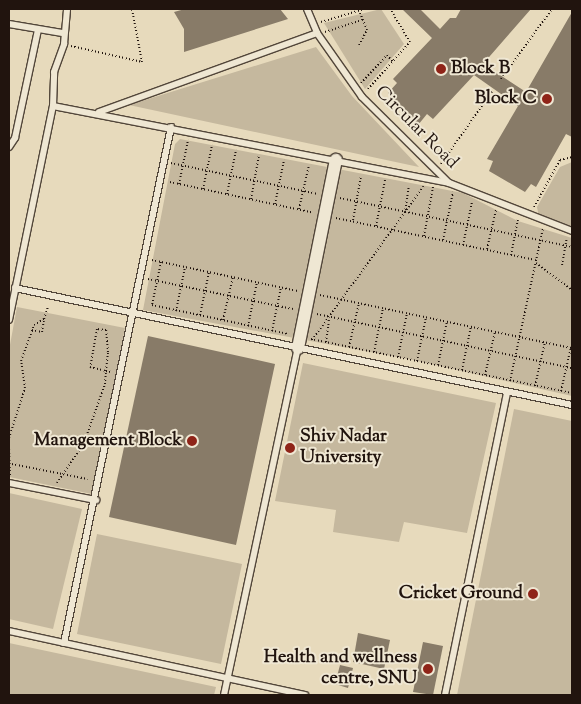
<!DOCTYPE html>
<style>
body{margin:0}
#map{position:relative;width:581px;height:704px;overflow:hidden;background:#e7dabc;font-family:"Sorts Mill Goudy",serif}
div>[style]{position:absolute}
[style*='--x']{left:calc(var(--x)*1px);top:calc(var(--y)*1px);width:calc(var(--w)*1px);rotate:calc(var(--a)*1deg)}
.green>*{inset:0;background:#c5b89e}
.building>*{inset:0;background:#887b68}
.path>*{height:2px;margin-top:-1px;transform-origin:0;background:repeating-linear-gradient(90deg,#21140e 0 1px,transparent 0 3.5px)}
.roads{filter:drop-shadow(1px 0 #52463a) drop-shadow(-1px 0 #52463a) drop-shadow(0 1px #52463a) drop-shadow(0 -1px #52463a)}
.lane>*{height:6px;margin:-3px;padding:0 3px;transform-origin:3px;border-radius:3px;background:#efe7d3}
.street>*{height:12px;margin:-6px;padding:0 6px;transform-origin:6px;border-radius:6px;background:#efe7d3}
.dots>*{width:14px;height:14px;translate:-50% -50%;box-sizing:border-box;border:2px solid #efe7d3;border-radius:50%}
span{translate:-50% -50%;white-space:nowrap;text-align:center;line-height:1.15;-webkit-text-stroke:4px #efe7d3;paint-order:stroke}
.poi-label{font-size:18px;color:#21140e;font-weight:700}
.left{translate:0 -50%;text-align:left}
.right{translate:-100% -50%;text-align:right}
.street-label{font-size:18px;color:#21140e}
.frame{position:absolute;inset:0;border:10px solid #21140e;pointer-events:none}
</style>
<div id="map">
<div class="green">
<div style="clip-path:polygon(381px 9px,404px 44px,365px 89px,324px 23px)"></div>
<div style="clip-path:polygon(316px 47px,352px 96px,419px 167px,129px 105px)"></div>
<div style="clip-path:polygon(180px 139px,463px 193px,518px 221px,572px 238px,572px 396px,413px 360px,143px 310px,175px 144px)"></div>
<div style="clip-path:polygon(572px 162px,572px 226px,539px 217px,537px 207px,560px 167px)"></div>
<div style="clip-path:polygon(17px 307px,125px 328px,92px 494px,9px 477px,9px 350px)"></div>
<div style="clip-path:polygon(303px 363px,496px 403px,467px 533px,404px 522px,399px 542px,333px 532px,336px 510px,275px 501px)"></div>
<div style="clip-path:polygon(514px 409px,572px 421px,572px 695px,457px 695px)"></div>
<div style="clip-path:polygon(9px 493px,82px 509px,53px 629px,9px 619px)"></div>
<div style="clip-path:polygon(97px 534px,242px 564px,221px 664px,77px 634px)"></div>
<div style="clip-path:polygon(9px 643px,216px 687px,214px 695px,9px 695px)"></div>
</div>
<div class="building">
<div style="clip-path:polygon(185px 9px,280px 9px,288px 19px,184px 52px,184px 29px,174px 12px)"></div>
<div style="clip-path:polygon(402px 9px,420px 9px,440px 29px,450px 18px,456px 18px,461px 9px,531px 9px,483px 64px,526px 92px,572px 12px,572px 137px,566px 134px,536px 187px,531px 184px,525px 192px,489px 171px,493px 161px,487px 159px,518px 106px,474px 75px,433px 119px,427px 114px,418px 125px,388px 93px,397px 83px,393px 79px,432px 38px)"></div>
<div style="clip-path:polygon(148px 336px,275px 364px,236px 545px,109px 517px)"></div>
<div style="clip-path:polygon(358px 633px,390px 640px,384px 669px,353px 662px)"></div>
<div style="clip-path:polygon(423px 642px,443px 646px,433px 695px,413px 692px)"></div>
<div style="clip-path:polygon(340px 665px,353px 668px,348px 688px,335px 684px)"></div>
</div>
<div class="path">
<div style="--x:321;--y:22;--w:45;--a:-16.8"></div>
<div style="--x:325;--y:32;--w:40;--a:-18"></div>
<div style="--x:359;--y:45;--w:17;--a:-62"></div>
<div style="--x:367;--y:30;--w:22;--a:-112"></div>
<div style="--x:71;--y:46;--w:73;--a:12.7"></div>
<div style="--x:142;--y:62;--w:54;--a:-100.7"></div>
<div style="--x:501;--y:79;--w:87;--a:-53.9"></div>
<div style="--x:361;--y:83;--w:38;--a:-47"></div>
<div style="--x:387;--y:55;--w:9;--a:49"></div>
<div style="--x:368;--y:89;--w:63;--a:-48.2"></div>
<div style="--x:410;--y:42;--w:39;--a:-121"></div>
<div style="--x:171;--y:163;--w:150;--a:11.9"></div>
<div style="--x:441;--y:164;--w:90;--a:-54.9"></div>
<div style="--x:170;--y:182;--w:147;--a:12.1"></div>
<div style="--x:179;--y:184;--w:45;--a:-78.4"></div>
<div style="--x:203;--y:189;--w:45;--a:-78.4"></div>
<div style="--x:227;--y:194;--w:45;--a:-78.4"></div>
<div style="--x:340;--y:198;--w:237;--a:11.9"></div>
<div style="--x:251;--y:199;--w:45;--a:-79.7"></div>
<div style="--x:275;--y:204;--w:45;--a:-78.4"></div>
<div style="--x:534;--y:207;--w:54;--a:-61"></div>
<div style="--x:560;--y:160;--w:12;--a:-14"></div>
<div style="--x:299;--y:209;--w:45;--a:-77.2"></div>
<div style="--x:405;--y:213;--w:28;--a:-82"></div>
<div style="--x:336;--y:218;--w:204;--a:11.9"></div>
<div style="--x:353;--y:220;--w:45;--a:-79.7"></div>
<div style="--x:376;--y:226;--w:47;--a:-78.9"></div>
<div style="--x:424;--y:236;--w:50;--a:-79.6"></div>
<div style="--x:443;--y:240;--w:49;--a:-78.2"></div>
<div style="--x:463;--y:245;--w:44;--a:-78.2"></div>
<div style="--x:487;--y:249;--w:40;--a:-77"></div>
<div style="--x:511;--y:255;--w:37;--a:-79"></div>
<div style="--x:152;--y:260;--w:149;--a:12"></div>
<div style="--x:161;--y:262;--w:44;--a:101.8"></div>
<div style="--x:152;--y:305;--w:140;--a:12"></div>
<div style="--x:536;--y:263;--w:45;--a:36.9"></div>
<div style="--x:562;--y:265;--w:27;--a:-80"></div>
<div style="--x:148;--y:279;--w:148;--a:11.7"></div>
<div style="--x:320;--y:295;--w:258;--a:11.9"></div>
<div style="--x:176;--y:311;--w:45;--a:-78.4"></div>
<div style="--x:317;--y:314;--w:261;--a:12"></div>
<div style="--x:200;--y:315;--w:44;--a:-78.2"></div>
<div style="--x:223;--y:320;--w:44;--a:-76.9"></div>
<div style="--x:248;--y:326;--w:45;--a:-78.4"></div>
<div style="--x:32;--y:330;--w:10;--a:11"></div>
<div style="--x:42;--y:332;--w:12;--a:-81"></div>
<div style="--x:272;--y:331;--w:45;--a:-78.4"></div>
<div style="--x:311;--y:339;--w:267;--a:11.7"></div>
<div style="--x:312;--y:340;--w:190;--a:-54"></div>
<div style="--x:326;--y:342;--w:22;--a:-82"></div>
<div style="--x:349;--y:347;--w:45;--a:-77.2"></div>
<div style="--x:374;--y:352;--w:45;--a:-78.4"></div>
<div style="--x:398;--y:357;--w:45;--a:-78.4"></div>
<div style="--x:417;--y:361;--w:45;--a:-78.4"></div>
<div style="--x:438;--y:365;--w:45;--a:-78.4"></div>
<div style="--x:462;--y:370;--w:45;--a:-78.4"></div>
<div style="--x:485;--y:375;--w:44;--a:-76.9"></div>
<div style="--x:510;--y:381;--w:156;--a:-77.8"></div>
<div style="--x:535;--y:386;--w:45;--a:-77.2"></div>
<div style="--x:561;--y:391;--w:45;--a:-77.2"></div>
<div style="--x:12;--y:464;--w:77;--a:11.2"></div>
<div style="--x:10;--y:475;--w:37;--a:-92"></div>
<div style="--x:9;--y:438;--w:52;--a:-72.3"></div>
<div style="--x:25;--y:388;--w:27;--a:-98"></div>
<div style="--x:21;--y:361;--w:38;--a:-70"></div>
<div style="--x:34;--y:325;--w:12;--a:-31"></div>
<div style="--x:44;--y:319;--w:13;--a:-72"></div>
<div style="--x:57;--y:483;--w:48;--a:-56"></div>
<div style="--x:84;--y:443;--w:63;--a:-70.4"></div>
<div style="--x:105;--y:384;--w:13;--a:-86"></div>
<div style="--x:106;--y:371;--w:19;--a:-84"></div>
<div style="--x:108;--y:352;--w:22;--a:-95"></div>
<div style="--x:106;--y:330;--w:9;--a:-174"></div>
<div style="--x:97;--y:329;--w:39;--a:100"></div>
<div style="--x:90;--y:367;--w:16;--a:14"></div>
<div style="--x:106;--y:371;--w:5;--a:11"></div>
</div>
<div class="roads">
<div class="lane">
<div style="--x:307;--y:9;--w:26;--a:67"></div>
<div style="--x:317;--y:33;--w:78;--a:54.9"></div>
<div style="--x:362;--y:97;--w:122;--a:44.7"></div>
<div style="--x:449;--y:183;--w:132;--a:21.3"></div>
<div style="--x:9;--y:24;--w:54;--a:9.6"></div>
<div style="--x:53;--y:106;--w:403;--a:11"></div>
<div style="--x:99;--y:112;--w:232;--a:-19.9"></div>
<div style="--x:9;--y:147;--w:11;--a:-56"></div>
<div style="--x:15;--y:138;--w:110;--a:-78"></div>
<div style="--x:15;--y:288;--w:569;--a:11.86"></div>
<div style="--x:9;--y:320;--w:218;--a:-78.4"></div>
<div style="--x:53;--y:106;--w:34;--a:-88"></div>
<div style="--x:54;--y:72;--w:30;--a:-70"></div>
<div style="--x:64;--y:44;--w:35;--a:-85"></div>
<div style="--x:9;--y:483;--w:89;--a:11.1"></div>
<div style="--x:9;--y:631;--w:303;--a:12.2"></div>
<div style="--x:64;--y:643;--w:527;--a:-78.28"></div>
<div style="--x:224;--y:695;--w:355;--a:-78"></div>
<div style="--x:445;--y:695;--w:308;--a:-78.4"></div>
</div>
<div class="street">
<div style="--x:298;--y:348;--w:192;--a:-78.6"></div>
</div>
</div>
<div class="dots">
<div style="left:441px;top:69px;background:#8f2418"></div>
<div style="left:547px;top:99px;background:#8f2418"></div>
<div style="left:192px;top:441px;background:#8f2418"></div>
<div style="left:290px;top:448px;background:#8f2418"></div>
<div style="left:533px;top:594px;background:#8f2418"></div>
<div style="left:428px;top:669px;background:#8f2418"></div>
</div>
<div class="poi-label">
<span class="left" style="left:451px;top:69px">Block B</span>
<span class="right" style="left:537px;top:99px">Block C</span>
<span class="left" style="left:300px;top:448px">Shiv Nadar<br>University</span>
<span class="right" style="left:182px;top:441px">Management Block</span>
<span class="right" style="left:523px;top:594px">Cricket Ground</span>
<span class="right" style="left:417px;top:669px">Health and wellness<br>centre, SNU</span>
</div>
<div class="street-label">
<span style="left:416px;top:128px;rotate:45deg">Circular Road</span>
</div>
<div class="frame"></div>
</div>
